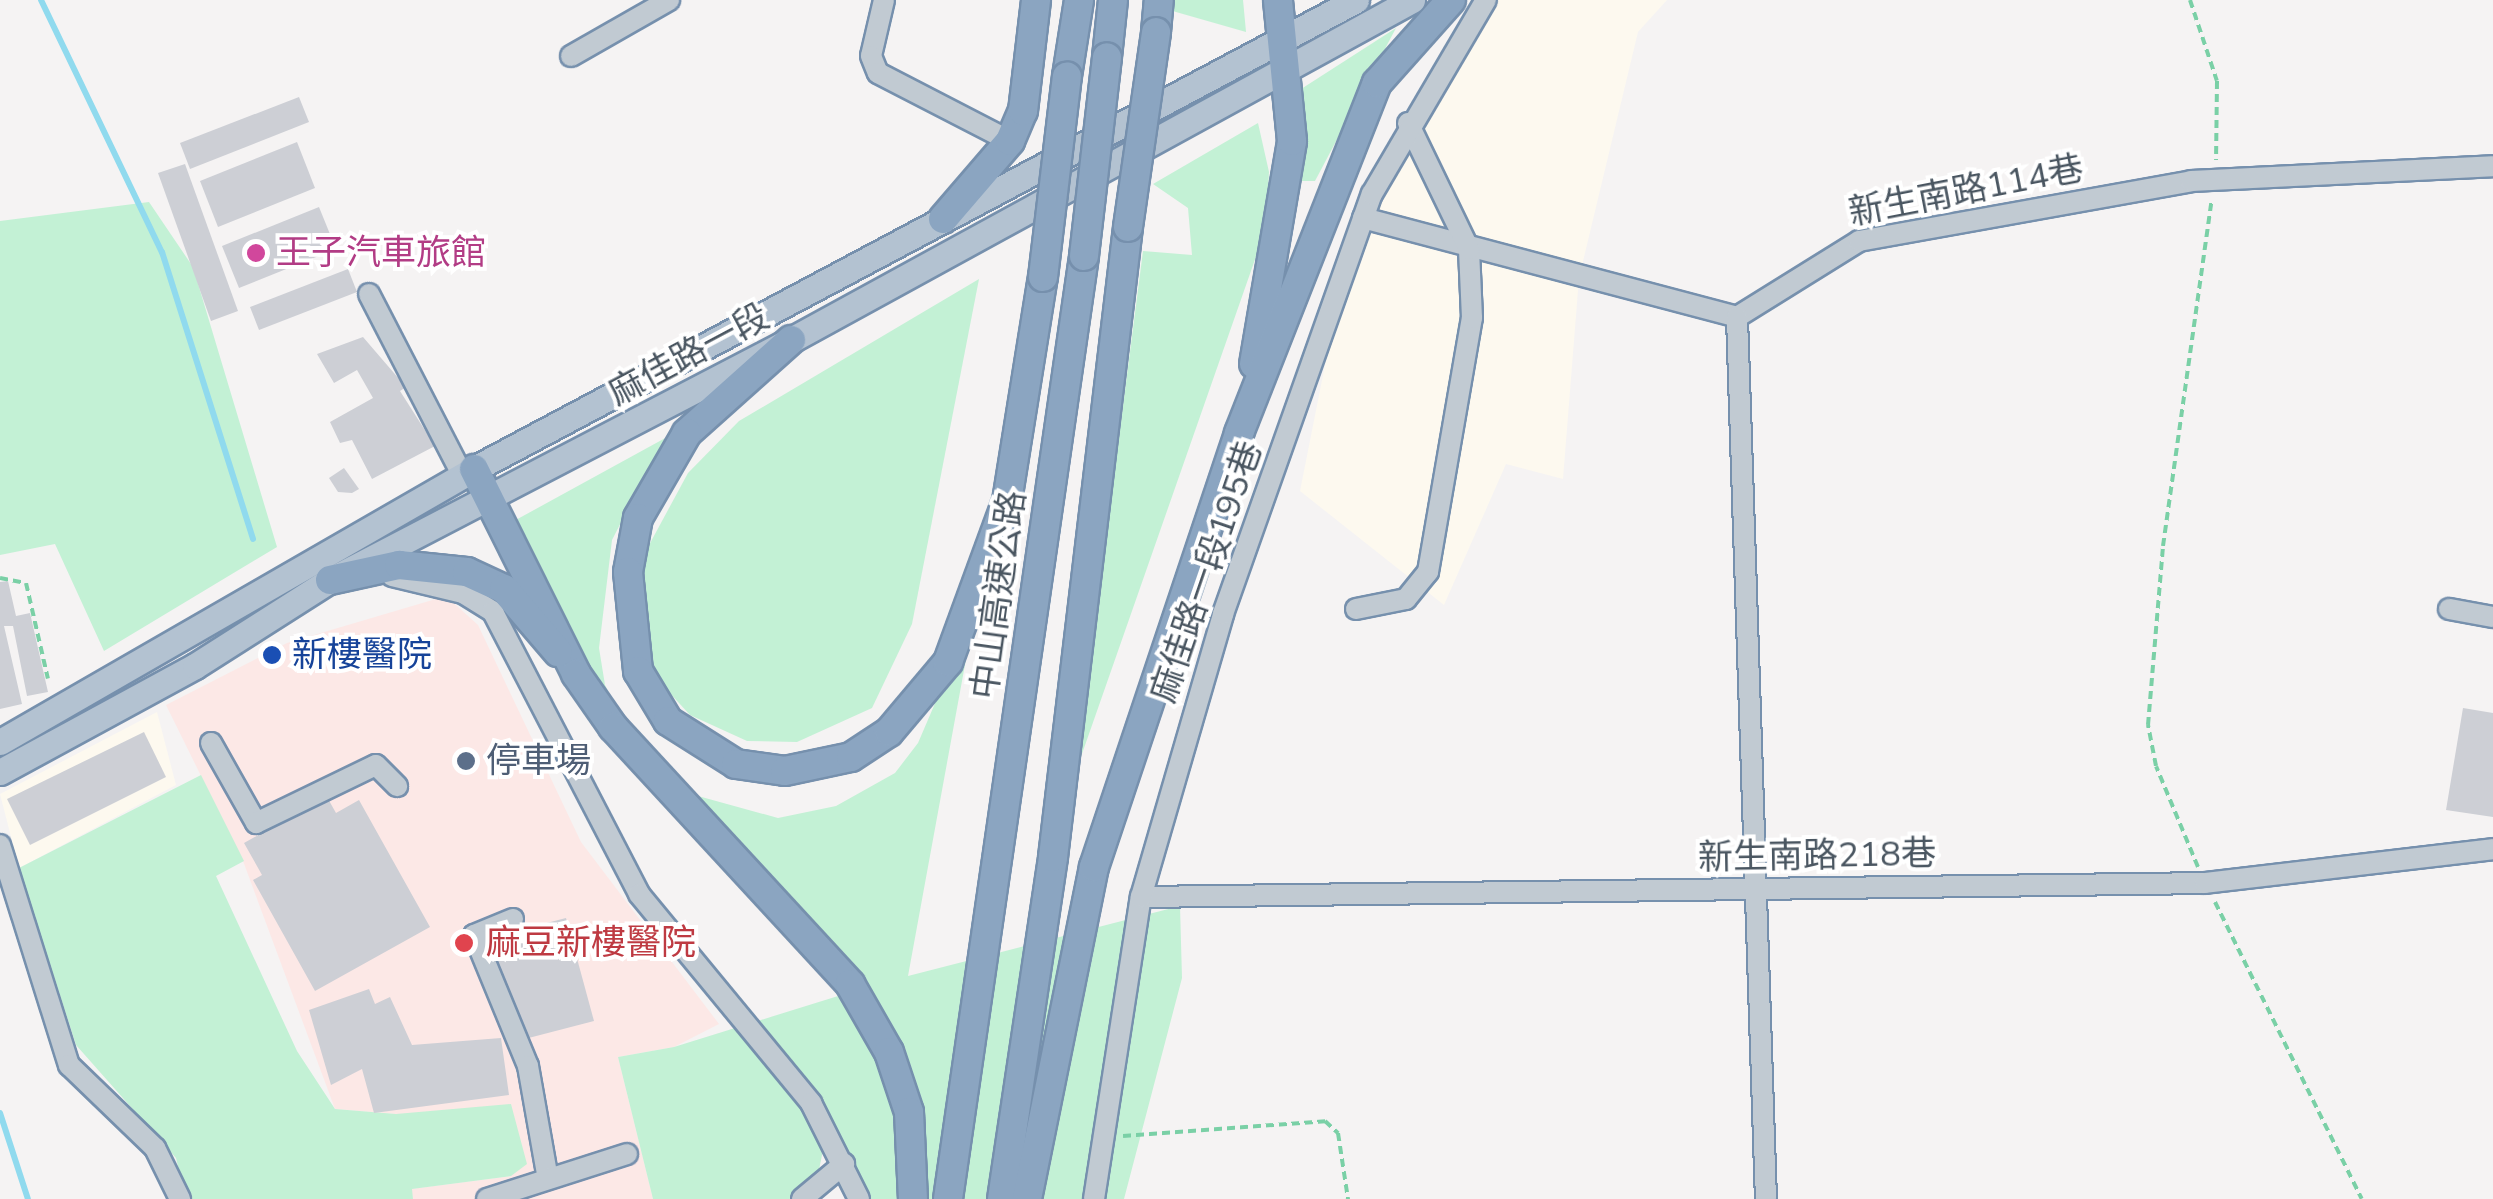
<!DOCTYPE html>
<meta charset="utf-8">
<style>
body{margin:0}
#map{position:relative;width:2493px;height:1199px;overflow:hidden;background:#f5f3f3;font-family:"Nunito Sans","Noto Sans TC",sans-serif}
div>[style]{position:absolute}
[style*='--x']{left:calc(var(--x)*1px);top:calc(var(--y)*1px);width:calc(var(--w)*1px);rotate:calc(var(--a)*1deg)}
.commercial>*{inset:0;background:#fdf9ef}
.medical>*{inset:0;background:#fce8e6}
.green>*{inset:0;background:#c3f1d5}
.stream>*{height:6px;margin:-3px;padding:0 3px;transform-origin:3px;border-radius:3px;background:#90daee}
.building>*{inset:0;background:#cdcfd5}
.path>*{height:4px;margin-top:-2px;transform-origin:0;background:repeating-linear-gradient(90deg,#7ad0a6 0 8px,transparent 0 13px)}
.roads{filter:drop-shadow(2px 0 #7690ad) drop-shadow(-2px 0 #7690ad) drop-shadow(0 2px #7690ad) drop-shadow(0 -2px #7690ad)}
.minor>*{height:20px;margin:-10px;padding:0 10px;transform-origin:10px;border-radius:10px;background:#c1cad2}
.major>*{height:25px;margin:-12.5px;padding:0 12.5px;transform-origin:12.5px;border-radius:12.5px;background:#b3c2d1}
.highway>*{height:28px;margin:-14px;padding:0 14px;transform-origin:14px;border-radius:14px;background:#8ba5c1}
.bridges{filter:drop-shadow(2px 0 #7690ad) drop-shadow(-2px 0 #7690ad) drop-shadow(0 2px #7690ad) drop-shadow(0 -2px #7690ad)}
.highway-bridge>*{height:28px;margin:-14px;padding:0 14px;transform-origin:14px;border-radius:14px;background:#8ba5c1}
.dots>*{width:28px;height:28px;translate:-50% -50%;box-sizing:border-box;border:5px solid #fff;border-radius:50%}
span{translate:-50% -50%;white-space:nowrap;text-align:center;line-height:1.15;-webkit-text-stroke:8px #fff;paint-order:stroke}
.street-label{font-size:35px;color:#4a5661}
.hotel-label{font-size:35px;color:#b23c85}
.left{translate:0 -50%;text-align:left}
.transit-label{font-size:35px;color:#164399}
.service-label{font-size:35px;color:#4e5e75}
.health-label{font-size:35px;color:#be3a42}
</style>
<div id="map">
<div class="commercial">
<div style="clip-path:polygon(1494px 0,1667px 0,1638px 32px,1579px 278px,1563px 479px,1506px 464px,1444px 605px,1300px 491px,1349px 244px)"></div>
<div style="clip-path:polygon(157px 712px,176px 785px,19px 868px,0 794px)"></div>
</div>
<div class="medical">
<div style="clip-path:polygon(446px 596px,478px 625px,581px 842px,719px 1024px,674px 1047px,618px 1057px,653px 1199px,413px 1199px,411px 1189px,511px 1176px,396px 1114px,335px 1109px,243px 861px,166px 705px,287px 643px)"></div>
</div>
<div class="green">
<div style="clip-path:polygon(1170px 0,1243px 0,1246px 32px,1169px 10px)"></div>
<div style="clip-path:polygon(1396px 28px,1315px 181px,1302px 181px,1284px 100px)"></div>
<div style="clip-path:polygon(1258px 123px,1269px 172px,1266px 228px,1076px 771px,1143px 251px,1192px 255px,1188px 208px,1153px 184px)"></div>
<div style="clip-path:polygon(149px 202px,193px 267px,277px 547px,104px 651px,55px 544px,0 555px,0 221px)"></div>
<div style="clip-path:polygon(979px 279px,912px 624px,872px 708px,797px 742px,747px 741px,690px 715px,656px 678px,636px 632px,635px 571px,688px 473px,739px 421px)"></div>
<div style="clip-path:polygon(720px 408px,630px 505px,612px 540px,599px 648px,605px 685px,631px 736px,698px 796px,778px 818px,836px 806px,895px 773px,918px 743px,975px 610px,908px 976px,1180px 906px,1182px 978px,1124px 1199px,863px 1199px,829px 1121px,813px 1199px,653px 1199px,618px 1057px,674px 1047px,851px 992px,636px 763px,503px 527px)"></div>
<div style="clip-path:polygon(201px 775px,244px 861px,216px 876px,297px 1051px,335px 1109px,396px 1114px,511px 1104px,527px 1164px,511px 1176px,412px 1189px,413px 1199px,186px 1199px,176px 1158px,76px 1045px,19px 868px)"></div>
</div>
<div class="stream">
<div style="--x:41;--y:0;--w:280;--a:64.4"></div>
<div style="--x:162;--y:252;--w:301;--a:72.4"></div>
<div style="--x:0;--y:1113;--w:90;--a:72"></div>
</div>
<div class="building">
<div style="clip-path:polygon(299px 97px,309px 122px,190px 169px,180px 143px)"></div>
<div style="clip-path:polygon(297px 142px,315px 188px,218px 227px,200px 181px)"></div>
<div style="clip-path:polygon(185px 164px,238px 311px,211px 321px,158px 173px)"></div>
<div style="clip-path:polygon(319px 207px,336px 249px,239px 288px,222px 246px)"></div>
<div style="clip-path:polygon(348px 269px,357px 292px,259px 330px,250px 307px)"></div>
<div style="clip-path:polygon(363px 337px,406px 387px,400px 391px,435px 446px,372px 479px,352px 440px,340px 443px,330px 422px,373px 398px,357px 370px,334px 383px,317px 354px)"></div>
<div style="clip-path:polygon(344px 468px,359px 489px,352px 493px,338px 492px,329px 478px)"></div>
<div style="clip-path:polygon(8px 581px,16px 616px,30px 613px,48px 692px,27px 696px,13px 626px,4px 626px,22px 704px,0 709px,0 582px)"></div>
<div style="clip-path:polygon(2463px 708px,2493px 713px,2493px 817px,2446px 810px)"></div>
<div style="clip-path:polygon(144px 732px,166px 777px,30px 845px,7px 799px)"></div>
<div style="clip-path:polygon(327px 797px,336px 813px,359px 800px,430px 927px,315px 991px,253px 880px,262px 875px,244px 843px)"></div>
<div style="clip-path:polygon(566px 918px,594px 1021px,517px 1041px,489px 938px)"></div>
<div style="clip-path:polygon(369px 989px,375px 1004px,390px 997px,412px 1045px,501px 1038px,509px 1095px,374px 1113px,362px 1069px,331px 1085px,309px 1010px)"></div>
</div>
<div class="path">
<div style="--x:2190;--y:0;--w:85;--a:71.6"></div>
<div style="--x:2217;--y:81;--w:79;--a:90.7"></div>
<div style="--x:0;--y:578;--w:26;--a:11"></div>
<div style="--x:26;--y:583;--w:98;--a:77.1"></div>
<div style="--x:2198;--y:867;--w:109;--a:-112.6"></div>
<div style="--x:2156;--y:766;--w:42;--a:-101"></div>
<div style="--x:2148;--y:725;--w:180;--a:-85.2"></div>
<div style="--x:2163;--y:546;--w:350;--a:-82"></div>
<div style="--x:2215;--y:902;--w:331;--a:63.7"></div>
<div style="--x:1123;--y:1136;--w:203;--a:-4.2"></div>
<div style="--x:1325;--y:1121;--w:18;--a:43"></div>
<div style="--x:1338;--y:1133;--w:67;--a:81.4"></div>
</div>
<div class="roads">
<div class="minor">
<div style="--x:884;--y:0;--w:57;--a:103.1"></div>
<div style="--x:871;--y:56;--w:18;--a:68"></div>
<div style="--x:878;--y:73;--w:148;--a:27.3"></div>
<div style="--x:571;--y:56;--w:113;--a:-29.7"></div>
<div style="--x:1363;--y:218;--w:387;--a:14.8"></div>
<div style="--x:1737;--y:317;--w:144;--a:-31.9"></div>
<div style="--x:1859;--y:241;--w:337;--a:-10.2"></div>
<div style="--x:2191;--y:181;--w:302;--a:-2.8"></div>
<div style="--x:369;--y:294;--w:205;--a:62.7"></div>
<div style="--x:1737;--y:317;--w:882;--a:88.12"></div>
<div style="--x:392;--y:576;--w:73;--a:13.5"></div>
<div style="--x:463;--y:593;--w:36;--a:32"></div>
<div style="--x:493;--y:612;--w:318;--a:62.6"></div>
<div style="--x:639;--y:894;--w:271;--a:50.5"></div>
<div style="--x:811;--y:1103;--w:107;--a:63.4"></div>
<div style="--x:1356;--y:609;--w:51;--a:-11.3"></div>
<div style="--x:1406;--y:599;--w:35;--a:-51"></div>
<div style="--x:1428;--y:572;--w:258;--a:-80.2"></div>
<div style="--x:1472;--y:318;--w:69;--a:-92.5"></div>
<div style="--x:1469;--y:249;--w:140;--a:-115.8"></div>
<div style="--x:2449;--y:609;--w:45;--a:10.3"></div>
<div style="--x:211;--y:743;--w:92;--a:60.6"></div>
<div style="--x:256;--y:823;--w:133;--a:-25.8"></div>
<div style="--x:376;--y:765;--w:30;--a:45"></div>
<div style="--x:0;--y:845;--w:231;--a:72.6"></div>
<div style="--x:69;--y:1065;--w:120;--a:44"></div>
<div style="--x:155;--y:1148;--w:57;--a:63.9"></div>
<div style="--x:1141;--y:897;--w:1064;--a:-0.75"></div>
<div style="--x:2205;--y:883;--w:290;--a:-6.7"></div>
<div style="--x:513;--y:919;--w:42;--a:157.7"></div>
<div style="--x:474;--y:935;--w:142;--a:67.6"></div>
<div style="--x:528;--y:1066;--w:110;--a:80"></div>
<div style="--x:487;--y:1199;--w:147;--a:-17.8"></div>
<div style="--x:802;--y:1199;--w:55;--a:-39.8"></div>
<div style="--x:1094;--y:1199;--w:306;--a:-81.2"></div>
<div style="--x:1141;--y:897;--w:295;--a:-73.8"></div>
<div style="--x:1223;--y:614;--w:446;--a:-70.5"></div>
<div style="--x:1372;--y:194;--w:225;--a:-59.6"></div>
</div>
<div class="major">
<div style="--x:0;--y:742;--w:547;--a:-29.94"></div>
<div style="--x:474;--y:469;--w:999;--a:-28"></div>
<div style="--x:0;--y:772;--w:222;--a:-28.5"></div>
<div style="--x:195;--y:666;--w:160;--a:-32.5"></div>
<div style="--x:330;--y:580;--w:520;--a:-27.5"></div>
<div style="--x:791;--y:340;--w:708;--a:-28.7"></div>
</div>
<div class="highway">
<div style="--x:1156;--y:32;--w:32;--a:-85"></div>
<div style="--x:1107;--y:57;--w:57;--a:-84"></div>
<div style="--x:1067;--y:76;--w:77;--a:-81"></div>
<div style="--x:943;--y:219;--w:103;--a:-49.3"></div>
<div style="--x:1010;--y:141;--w:33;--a:-67"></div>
<div style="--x:1023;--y:111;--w:112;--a:-83.3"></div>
<div style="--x:791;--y:340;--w:140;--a:138.2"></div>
<div style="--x:687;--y:433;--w:98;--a:120"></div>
<div style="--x:638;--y:518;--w:55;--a:100.5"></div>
<div style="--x:628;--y:572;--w:100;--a:84.2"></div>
<div style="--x:638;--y:671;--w:58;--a:59"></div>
<div style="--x:668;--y:721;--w:80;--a:32.3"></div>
<div style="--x:736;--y:764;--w:49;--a:8.1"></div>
<div style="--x:785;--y:771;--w:67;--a:-12"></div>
<div style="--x:851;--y:757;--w:45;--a:-33.3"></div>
<div style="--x:889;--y:732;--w:92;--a:-49.9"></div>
<div style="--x:948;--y:662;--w:171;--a:-69.9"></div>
<div style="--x:1007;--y:501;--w:227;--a:-80.9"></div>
<div style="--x:1254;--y:364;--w:226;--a:-80.3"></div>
<div style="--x:1292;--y:141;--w:142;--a:-95.7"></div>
<div style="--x:474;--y:469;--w:229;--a:63.5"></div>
<div style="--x:576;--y:674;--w:65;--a:55.1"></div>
<div style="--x:613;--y:727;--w:350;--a:47.3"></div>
<div style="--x:850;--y:984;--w:78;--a:60.2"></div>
<div style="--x:889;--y:1052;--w:63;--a:71.6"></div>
<div style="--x:909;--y:1112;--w:87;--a:87.4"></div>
<div style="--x:330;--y:580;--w:71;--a:-12.3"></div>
<div style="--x:399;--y:565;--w:68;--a:5.9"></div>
<div style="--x:467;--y:572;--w:41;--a:24.7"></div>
<div style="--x:504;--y:589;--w:83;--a:49.4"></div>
<div style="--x:948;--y:1199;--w:953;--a:-81.79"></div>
<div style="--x:1002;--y:1199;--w:346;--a:-81.5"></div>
<div style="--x:1053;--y:857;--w:634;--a:-83.21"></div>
<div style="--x:1027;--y:1199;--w:339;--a:-78.6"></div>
<div style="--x:1094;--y:867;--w:458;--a:-71.5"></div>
<div style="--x:1239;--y:433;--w:376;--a:-68.5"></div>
<div style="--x:1377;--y:83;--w:111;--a:-48.3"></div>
</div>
</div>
<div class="bridges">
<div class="highway-bridge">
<div style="--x:1128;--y:227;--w:197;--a:-81.8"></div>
<div style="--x:1084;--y:256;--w:200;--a:-83.4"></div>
<div style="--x:1043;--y:277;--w:202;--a:-83.2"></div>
</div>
</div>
<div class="dots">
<div style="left:256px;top:253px;background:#d1479c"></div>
<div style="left:272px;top:655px;background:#1a4fb4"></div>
<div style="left:466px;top:761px;background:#5c6f8a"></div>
<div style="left:464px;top:943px;background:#e0444e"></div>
</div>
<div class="street-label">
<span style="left:1966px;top:191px;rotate:-11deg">新生南路114巷</span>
<span style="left:689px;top:355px;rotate:-28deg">麻佳路一段</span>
<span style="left:1207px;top:572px;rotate:-71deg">麻佳路一段195巷</span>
<span style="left:999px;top:595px;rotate:-82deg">中山高速公路</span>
<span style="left:1817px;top:856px;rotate:-1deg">新生南路218巷</span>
</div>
<div class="hotel-label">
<span class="left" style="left:276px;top:253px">王子汽車旅館</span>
</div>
<div class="transit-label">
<span class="left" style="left:292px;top:655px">新樓醫院</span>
</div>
<div class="service-label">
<span class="left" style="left:486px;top:761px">停車場</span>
</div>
<div class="health-label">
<span class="left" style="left:486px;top:943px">麻豆新樓醫院</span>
</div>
</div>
